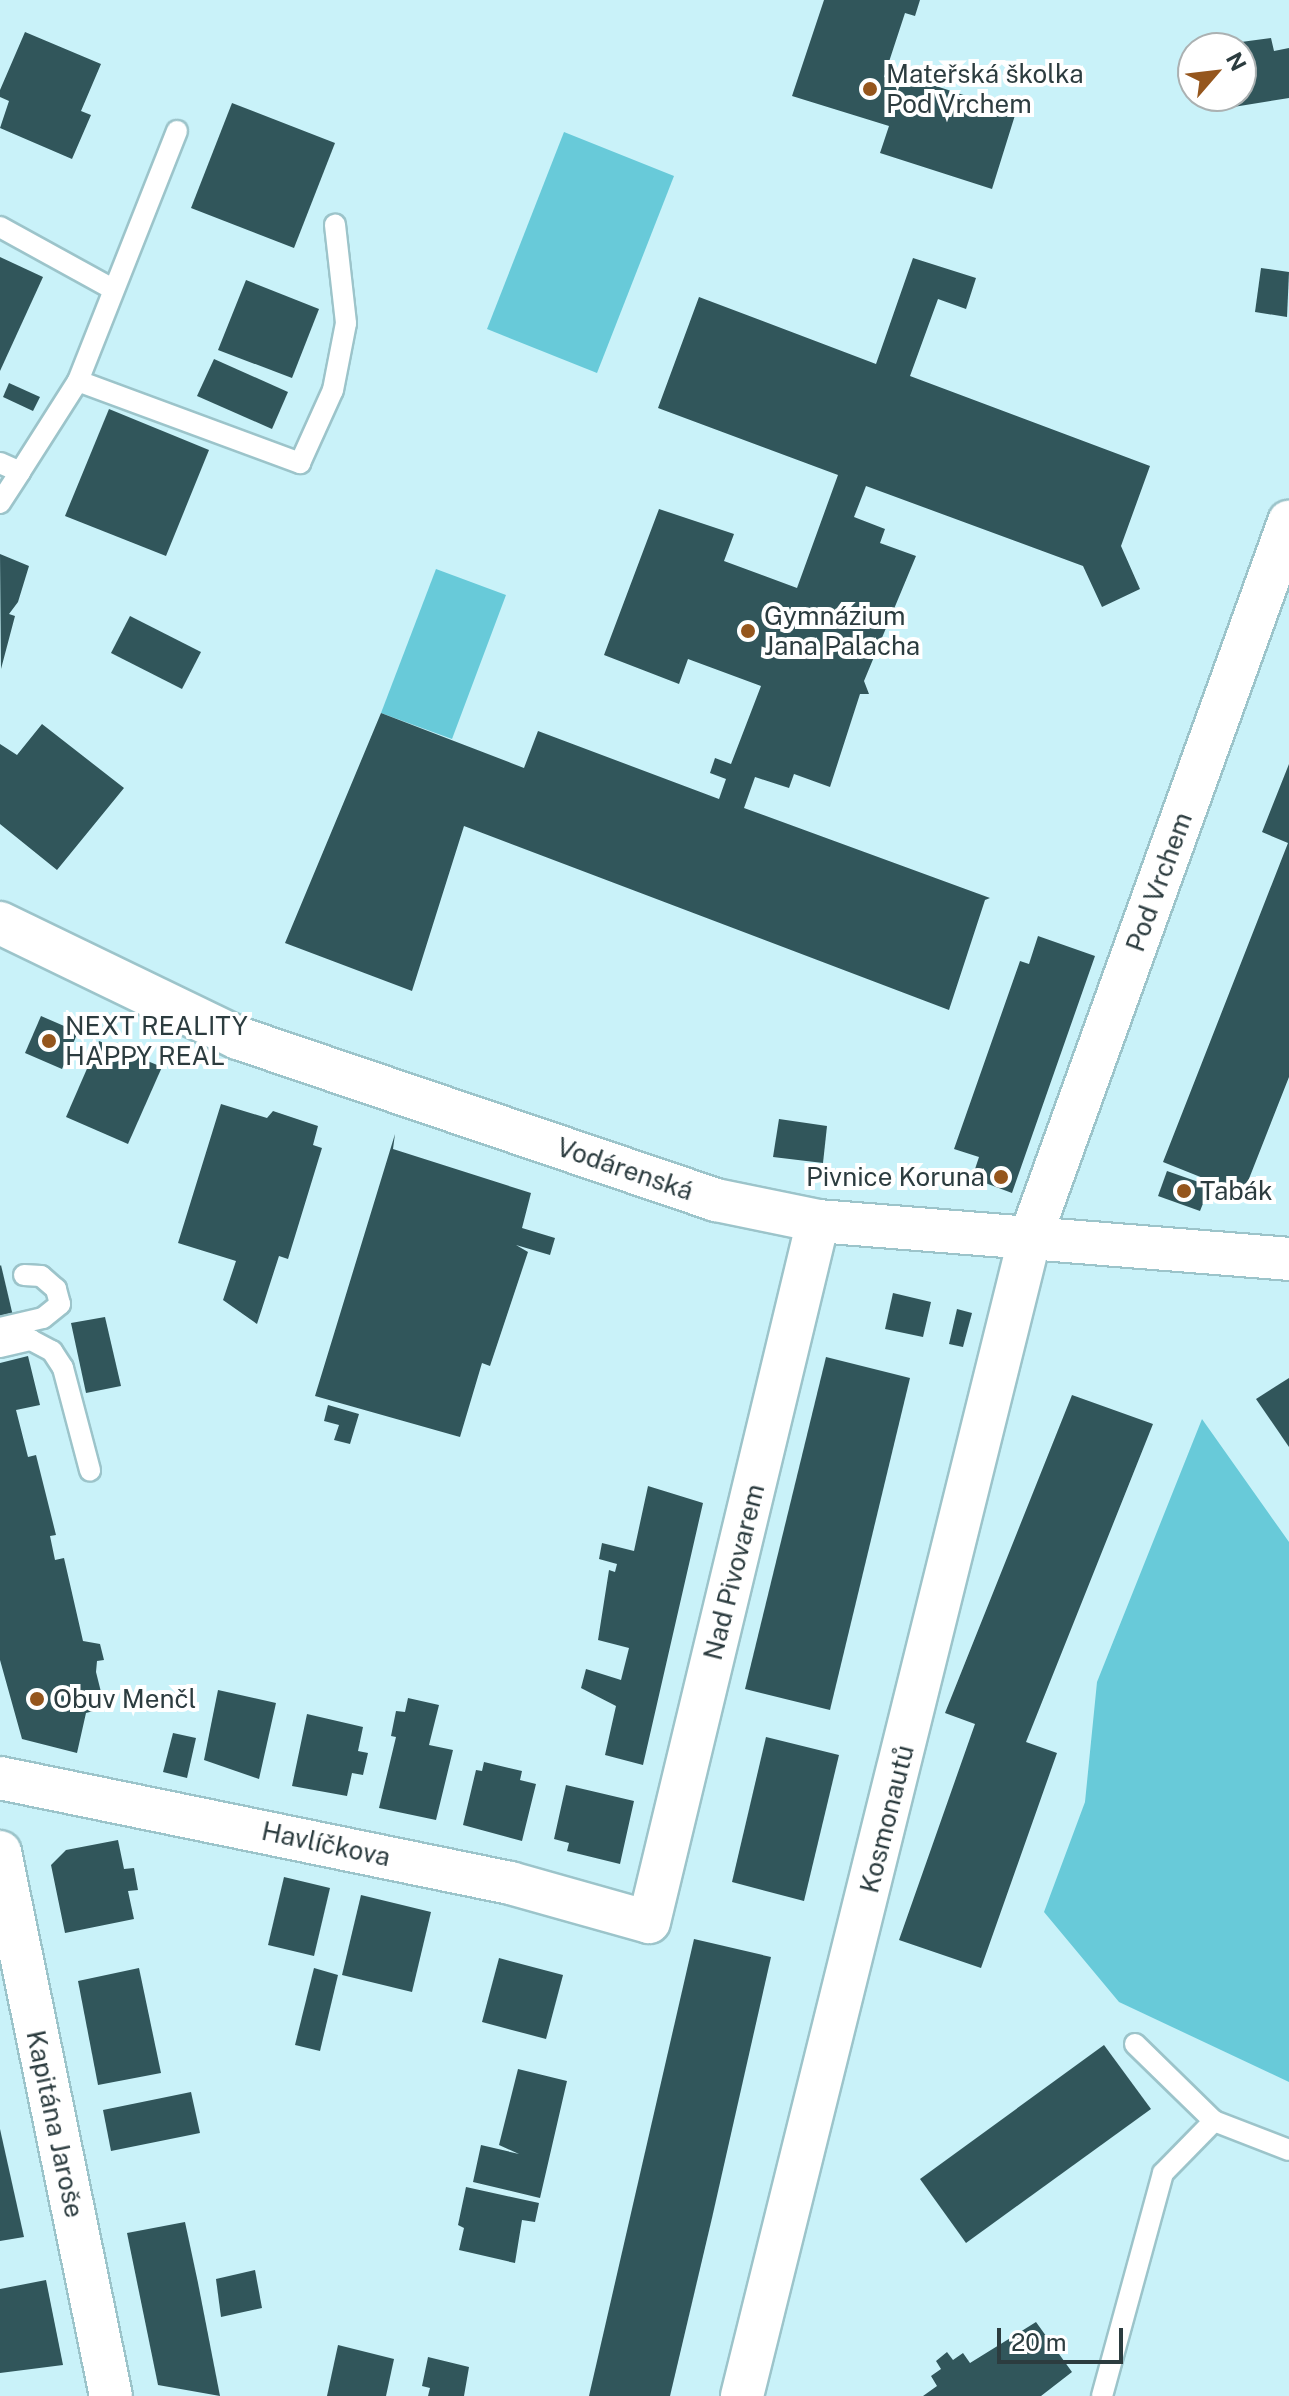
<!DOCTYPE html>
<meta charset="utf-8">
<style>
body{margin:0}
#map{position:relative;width:1289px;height:2396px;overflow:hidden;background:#c9f2f9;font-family:"Public Sans",sans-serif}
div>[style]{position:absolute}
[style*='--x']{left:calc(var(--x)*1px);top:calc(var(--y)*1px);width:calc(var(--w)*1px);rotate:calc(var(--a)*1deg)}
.green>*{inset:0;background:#68cad9}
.building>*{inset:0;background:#31565b}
.roads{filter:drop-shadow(2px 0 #9cc4ca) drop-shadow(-2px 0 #9cc4ca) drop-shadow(0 2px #9cc4ca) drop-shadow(0 -2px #9cc4ca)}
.service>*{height:20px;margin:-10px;padding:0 10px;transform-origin:10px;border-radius:10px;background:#fff}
.minor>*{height:42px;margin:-21px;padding:0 21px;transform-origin:21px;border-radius:21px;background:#fff}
.dots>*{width:22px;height:22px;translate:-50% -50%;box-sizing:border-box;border:4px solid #fff;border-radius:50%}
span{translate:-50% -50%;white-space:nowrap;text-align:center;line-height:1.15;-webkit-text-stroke:8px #fff;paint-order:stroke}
.poi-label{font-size:26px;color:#2c3c3f}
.left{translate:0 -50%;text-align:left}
.right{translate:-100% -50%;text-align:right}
.street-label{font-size:26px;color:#2c3c3f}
.north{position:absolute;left:1177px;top:32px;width:80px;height:80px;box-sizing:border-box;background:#fff;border:2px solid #abb1b2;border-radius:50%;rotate:62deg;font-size:22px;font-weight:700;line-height:32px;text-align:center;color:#2c3c3f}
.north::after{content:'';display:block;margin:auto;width:28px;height:36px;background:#95561d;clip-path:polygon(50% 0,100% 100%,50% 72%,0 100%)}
.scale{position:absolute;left:997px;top:2328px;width:126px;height:36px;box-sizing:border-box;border:4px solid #2c3c3f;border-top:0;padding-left:10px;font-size:24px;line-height:28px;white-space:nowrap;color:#2c3c3f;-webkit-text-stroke:6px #fff;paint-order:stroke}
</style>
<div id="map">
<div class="green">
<div style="clip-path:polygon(564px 132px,674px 176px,597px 373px,487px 329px)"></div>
<div style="clip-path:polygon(436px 569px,506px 595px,452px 739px,381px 713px)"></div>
<div style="clip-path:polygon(1202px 1419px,1289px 1542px,1289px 2082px,1119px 2002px,1044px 1912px,1085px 1802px,1097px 1682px)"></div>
</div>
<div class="building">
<div style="clip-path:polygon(824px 0,920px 0,915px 16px,905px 13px,884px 77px,903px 83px,905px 76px,1016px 112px,992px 189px,880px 153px,889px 126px,792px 96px)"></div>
<div style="clip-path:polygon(25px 32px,101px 64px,81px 111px,91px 115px,72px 159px,0 128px,9px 101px,0 97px,0 90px)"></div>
<div style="clip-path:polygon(1271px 38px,1274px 51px,1289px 48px,1289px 98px,1221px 109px,1218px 96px,1241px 96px,1241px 48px,1211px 46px)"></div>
<div style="clip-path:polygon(232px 103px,335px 143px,294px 248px,191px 208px)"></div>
<div style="clip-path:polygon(0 257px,43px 277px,0 371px)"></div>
<div style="clip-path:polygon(913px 258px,976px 278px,966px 309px,938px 299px,910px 376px,1150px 466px,1121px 546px,1140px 589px,1102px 607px,1083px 566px,866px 486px,854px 517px,885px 529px,880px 543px,916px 556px,864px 681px,869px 694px,860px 694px,830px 787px,794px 774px,789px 788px,755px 777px,744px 808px,990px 898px,985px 900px,949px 1010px,464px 826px,412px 991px,285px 943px,381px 713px,524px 768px,538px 731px,719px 799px,726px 779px,710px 773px,715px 758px,731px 764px,761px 686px,688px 659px,679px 684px,604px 655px,659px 509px,734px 534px,724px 561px,797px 588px,838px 475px,658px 408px,699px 297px,876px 364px)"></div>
<div style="clip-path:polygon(1261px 268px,1289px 272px,1287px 317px,1255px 312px)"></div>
<div style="clip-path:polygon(246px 280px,319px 309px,292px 378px,218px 350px)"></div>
<div style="clip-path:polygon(214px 359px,288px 392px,272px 429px,197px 396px)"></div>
<div style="clip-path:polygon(9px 383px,40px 397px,33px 411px,3px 397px)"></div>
<div style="clip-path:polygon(109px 409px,209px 450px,166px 556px,65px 516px)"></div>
<div style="clip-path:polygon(0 554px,29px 566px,18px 602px,9px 614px,15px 616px,1px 669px)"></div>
<div style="clip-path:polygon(130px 616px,201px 652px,182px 689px,111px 653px)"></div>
<div style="clip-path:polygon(42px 724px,124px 788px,57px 870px,0 824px,0 744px,17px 755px)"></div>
<div style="clip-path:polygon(1289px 764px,1289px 1077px,1243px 1194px,1163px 1162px,1288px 843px,1262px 832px)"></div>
<div style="clip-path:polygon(1038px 936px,1095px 956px,1012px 1193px,972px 1178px,979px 1157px,954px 1149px,1020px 961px,1029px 964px)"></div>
<div style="clip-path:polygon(41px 1016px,78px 1032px,62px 1069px,25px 1053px)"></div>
<div style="clip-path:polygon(99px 1041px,162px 1067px,128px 1144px,66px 1117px)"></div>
<div style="clip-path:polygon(221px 1104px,267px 1118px,273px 1111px,318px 1126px,313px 1145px,322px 1148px,288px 1259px,279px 1256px,257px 1324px,223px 1300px,236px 1261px,178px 1243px)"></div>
<div style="clip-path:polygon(779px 1119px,827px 1126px,823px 1163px,773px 1157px)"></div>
<div style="clip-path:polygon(395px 1134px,393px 1149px,531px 1193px,522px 1228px,555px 1238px,550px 1255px,516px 1245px,528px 1252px,490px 1366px,482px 1363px,460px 1437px,315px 1396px)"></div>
<div style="clip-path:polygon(1167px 1171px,1210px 1186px,1200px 1211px,1158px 1196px)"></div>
<div style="clip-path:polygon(1px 1265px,13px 1316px,0 1319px,0 1266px)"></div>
<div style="clip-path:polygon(893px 1293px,931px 1302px,923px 1337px,885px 1329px)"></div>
<div style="clip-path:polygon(957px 1309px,972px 1313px,963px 1347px,949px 1344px)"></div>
<div style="clip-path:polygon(105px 1317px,121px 1386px,86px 1393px,71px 1323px)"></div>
<div style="clip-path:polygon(28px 1356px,40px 1405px,16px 1410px,28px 1457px,36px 1455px,56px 1535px,50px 1536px,55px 1560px,64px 1558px,83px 1641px,100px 1644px,104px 1660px,97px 1661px,96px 1672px,105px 1708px,86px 1713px,77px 1753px,22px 1739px,0 1660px,0 1363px)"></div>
<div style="clip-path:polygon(826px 1357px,910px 1378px,830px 1710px,745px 1689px)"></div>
<div style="clip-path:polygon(1289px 1378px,1289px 1447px,1256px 1399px)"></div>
<div style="clip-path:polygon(1072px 1395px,1153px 1424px,1026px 1742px,1057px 1753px,981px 1968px,899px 1940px,975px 1724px,945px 1713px)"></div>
<div style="clip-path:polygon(328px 1405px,359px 1414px,350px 1444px,334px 1440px,339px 1425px,324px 1421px)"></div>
<div style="clip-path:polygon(648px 1486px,703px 1503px,643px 1765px,605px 1755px,616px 1706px,581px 1688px,586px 1669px,621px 1680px,629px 1648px,598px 1640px,609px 1570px,615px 1572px,617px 1564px,599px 1559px,602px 1543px,634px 1551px)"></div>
<div style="clip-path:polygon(218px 1690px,276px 1703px,259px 1779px,204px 1760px)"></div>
<div style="clip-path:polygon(408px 1698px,439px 1705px,429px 1745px,453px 1750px,436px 1820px,379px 1808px,396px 1737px,391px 1736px,396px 1711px,405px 1712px)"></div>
<div style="clip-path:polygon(307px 1714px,363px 1727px,358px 1751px,368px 1753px,363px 1775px,352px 1773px,347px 1796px,292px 1786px)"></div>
<div style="clip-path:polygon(173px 1733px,196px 1738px,187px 1778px,163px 1772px)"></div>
<div style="clip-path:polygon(766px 1737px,839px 1755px,804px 1901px,732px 1882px)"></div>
<div style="clip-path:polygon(484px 1762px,522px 1771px,520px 1780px,536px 1784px,522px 1841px,463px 1825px,476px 1770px,482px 1771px)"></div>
<div style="clip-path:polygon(566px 1785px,634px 1801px,620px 1864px,567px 1851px,569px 1843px,554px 1839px)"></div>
<div style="clip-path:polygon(118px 1840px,124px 1869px,134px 1868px,138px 1890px,128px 1891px,134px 1919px,65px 1933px,51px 1865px,66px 1850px)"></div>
<div style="clip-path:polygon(284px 1877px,330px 1888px,314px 1956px,268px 1945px)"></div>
<div style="clip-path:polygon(361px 1895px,431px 1912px,412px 1992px,342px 1975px)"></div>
<div style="clip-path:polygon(694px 1939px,771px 1957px,712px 2218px,670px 2396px,589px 2396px)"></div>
<div style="clip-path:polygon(499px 1958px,563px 1975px,546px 2039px,482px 2022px)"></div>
<div style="clip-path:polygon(139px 1968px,161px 2073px,98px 2085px,78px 1981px)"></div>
<div style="clip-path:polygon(314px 1968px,338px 1975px,320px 2051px,295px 2045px)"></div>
<div style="clip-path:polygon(1104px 2045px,1151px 2109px,966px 2243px,920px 2179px)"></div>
<div style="clip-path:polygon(518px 2069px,567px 2081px,540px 2198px,473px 2182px,481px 2145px,519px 2154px,499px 2145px)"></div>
<div style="clip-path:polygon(191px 2092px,200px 2133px,111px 2151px,103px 2110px)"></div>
<div style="clip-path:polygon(0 2129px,24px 2237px,0 2241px)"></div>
<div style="clip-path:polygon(466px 2187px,539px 2203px,535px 2222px,522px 2220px,515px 2263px,459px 2250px,464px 2228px,458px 2225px)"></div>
<div style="clip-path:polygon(185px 2222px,198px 2283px,220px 2396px,158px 2385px,127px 2233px)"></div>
<div style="clip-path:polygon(255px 2270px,262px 2308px,221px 2317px,216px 2279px)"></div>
<div style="clip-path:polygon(46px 2280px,63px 2365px,0 2373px,0 2289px)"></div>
<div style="clip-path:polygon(1036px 2322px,1072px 2372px,1041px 2396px,923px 2396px,937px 2386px,931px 2376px,941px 2369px,936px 2361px,947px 2352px,953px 2360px,963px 2353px,970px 2363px)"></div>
<div style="clip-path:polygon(338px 2345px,394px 2359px,386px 2396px,327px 2396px)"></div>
<div style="clip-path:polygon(428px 2357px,469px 2367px,464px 2396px,428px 2396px,430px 2388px,422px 2386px)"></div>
</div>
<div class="roads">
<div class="service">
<div style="--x:0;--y:227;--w:129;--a:28.8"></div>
<div style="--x:78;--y:381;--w:237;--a:20.3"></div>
<div style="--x:300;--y:463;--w:80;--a:-65.7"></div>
<div style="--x:333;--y:390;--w:68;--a:-79"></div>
<div style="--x:346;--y:323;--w:99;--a:-96.4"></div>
<div style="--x:0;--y:463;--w:22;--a:24"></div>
<div style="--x:20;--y:472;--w:108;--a:-57.5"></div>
<div style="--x:78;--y:381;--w:269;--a:-68.4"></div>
<div style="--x:0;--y:503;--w:37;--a:-57"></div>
<div style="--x:0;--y:1328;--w:44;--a:-13.1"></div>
<div style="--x:43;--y:1318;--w:22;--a:-39"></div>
<div style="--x:60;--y:1304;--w:16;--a:-105"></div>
<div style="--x:56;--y:1289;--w:20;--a:-139"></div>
<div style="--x:41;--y:1276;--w:17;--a:-177"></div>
<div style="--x:0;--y:1347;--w:32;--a:-13"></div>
<div style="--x:31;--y:1340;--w:24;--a:28"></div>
<div style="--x:52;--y:1351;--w:20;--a:57"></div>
<div style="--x:63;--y:1368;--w:106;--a:75.2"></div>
<div style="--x:1135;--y:2044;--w:110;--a:44.3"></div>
<div style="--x:1214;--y:2121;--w:80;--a:21.1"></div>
<div style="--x:1102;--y:2396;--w:231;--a:-74.7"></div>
<div style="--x:1163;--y:2173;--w:73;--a:-45.6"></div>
</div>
<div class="minor">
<div style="--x:0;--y:923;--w:264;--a:25.8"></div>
<div style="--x:238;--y:1038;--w:505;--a:18.72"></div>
<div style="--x:716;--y:1200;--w:104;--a:11.6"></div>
<div style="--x:818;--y:1221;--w:473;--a:4.6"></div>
<div style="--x:0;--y:1778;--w:521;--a:11.63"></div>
<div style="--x:510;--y:1883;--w:144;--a:15.7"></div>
<div style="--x:649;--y:1922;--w:721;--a:-76.45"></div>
<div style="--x:0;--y:1852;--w:555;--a:78.47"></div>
<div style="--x:742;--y:2396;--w:1190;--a:-76.05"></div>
<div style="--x:1029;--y:1241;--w:765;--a:-70.12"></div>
</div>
</div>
<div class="dots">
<div style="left:870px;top:89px;background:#95561d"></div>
<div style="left:748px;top:631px;background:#95561d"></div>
<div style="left:49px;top:1041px;background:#95561d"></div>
<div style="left:1001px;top:1177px;background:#95561d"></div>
<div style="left:1184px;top:1191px;background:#95561d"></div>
<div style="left:37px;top:1699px;background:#95561d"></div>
</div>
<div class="poi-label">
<span class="left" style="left:886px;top:89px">Mateřská školka<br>Pod Vrchem</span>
<span class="left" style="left:764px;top:631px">Gymnázium<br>Jana Palacha</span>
<span class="left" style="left:65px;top:1041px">NEXT REALITY<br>HAPPY REAL</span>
<span class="right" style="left:985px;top:1177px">Pivnice Koruna</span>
<span class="left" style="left:1200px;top:1191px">Tabák</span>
<span class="left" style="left:53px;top:1699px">Obuv Menčl</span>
</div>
<div class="street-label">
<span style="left:1159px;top:882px;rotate:-70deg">Pod Vrchem</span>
<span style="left:625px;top:1169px;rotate:19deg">Vodárenská</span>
<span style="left:734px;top:1572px;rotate:-76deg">Nad Pivovarem</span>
<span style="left:887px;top:1819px;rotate:-76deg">Kosmonautů</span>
<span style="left:326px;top:1844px;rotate:12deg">Havlíčkova</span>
<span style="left:55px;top:2124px;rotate:78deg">Kapitána Jaroše</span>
</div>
<div class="north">N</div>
<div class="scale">20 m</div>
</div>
